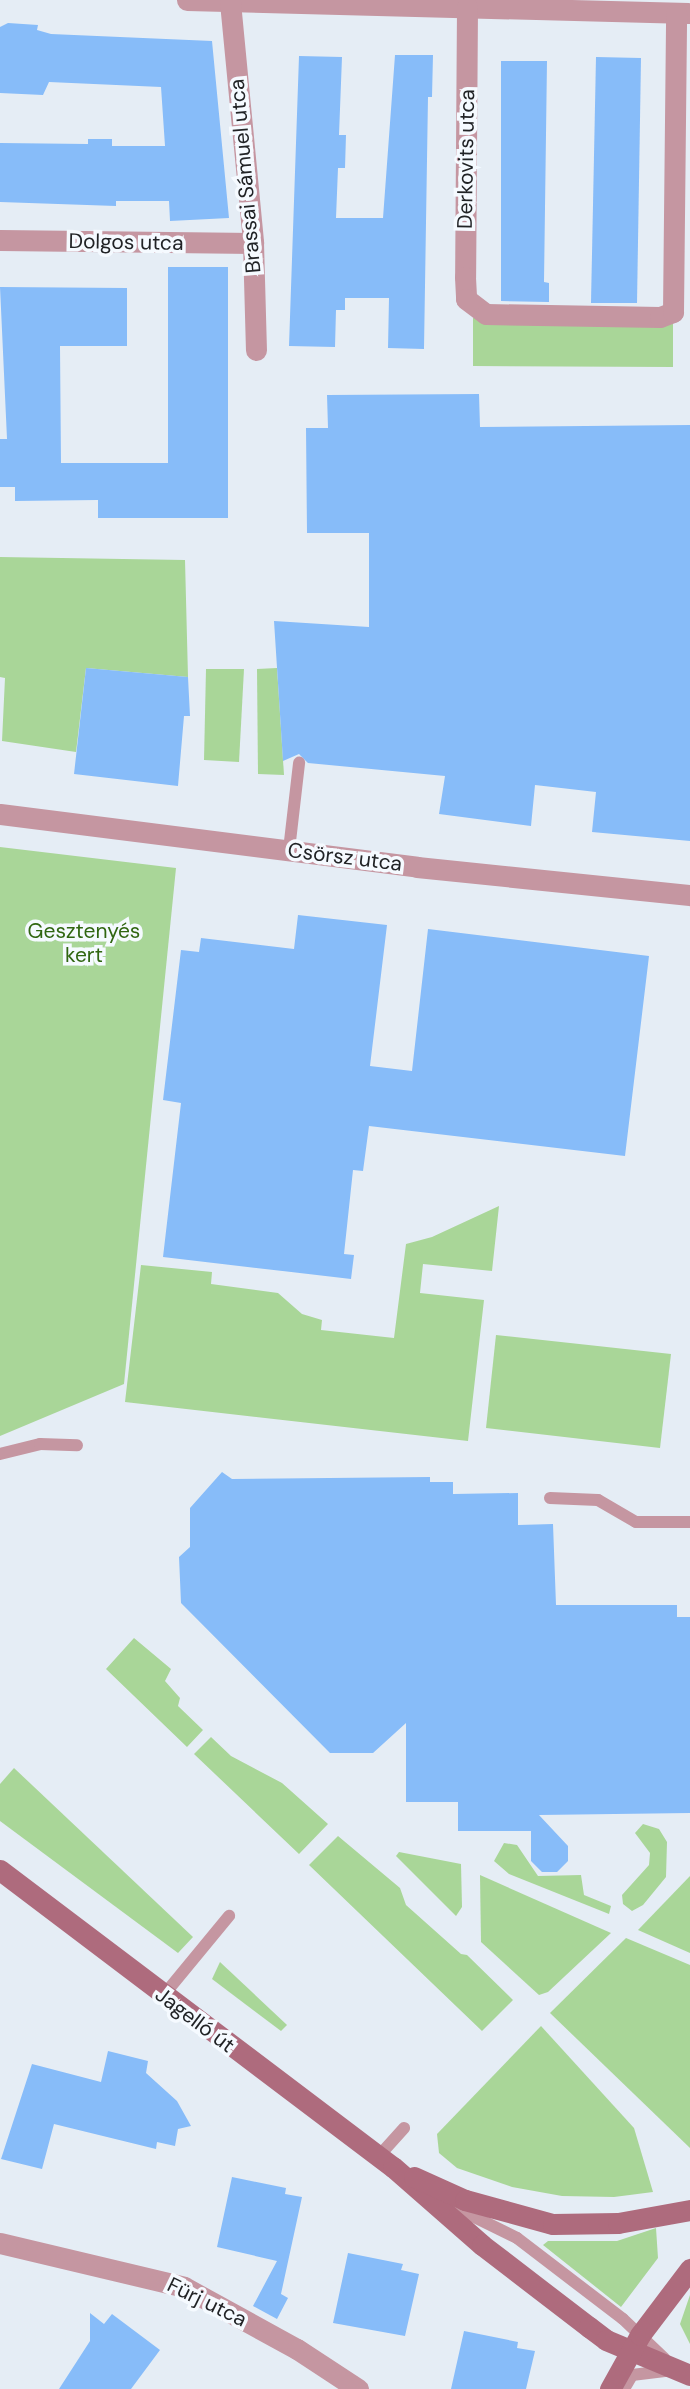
<!DOCTYPE html>
<meta charset="utf-8">
<style>
body{margin:0}
#map{position:relative;width:690px;height:2389px;overflow:hidden;background:#e5edf5;font-family:"DM Sans",sans-serif}
div>[style]{position:absolute}
[style*='--x']{left:calc(var(--x)*1px);top:calc(var(--y)*1px);width:calc(var(--w)*1px);rotate:calc(var(--a)*1deg)}
.green>*{inset:0;background:#a9d698}
.building>*{inset:0;background:#87bcf9}
.lane>*{height:12px;margin:-6px;padding:0 6px;transform-origin:6px;border-radius:6px;background:#c596a1}
.street>*{height:21px;margin:-10.5px;padding:0 10.5px;transform-origin:10.5px;border-radius:10.5px;background:#c596a1}
.secondary>*{height:21px;margin:-10.5px;padding:0 10.5px;transform-origin:10.5px;border-radius:10.5px;background:#ae6b7d}
span{translate:-50% -50%;white-space:nowrap;text-align:center;line-height:1.15;-webkit-text-stroke:7px #f5faff;paint-order:stroke}
.street-label{font-size:21px;color:#212326}
.park-label{font-size:21px;color:#306611}
</style>
<div id="map">
<div class="green">
<div style="clip-path:polygon(473px 318px,673px 319px,673px 367px,473px 366px)"></div>
<div style="clip-path:polygon(0 557px,185px 560px,188px 677px,86px 668px,76px 752px,2px 741px,5px 678px,0 677px)"></div>
<div style="clip-path:polygon(277px 668px,284px 775px,258px 774px,257px 669px)"></div>
<div style="clip-path:polygon(206px 669px,244px 669px,239px 762px,204px 760px)"></div>
<div style="clip-path:polygon(0 847px,176px 868px,124px 1384px,0 1436px)"></div>
<div style="clip-path:polygon(499px 1206px,492px 1271px,423px 1264px,420px 1293px,484px 1300px,468px 1441px,125px 1402px,141px 1265px,212px 1272px,211px 1284px,278px 1293px,302px 1314px,322px 1320px,321px 1330px,394px 1338px,406px 1244px,432px 1237px)"></div>
<div style="clip-path:polygon(496px 1335px,671px 1354px,660px 1448px,486px 1428px)"></div>
<div style="clip-path:polygon(134px 1638px,171px 1669px,165px 1681px,180px 1698px,178px 1706px,203px 1730px,187px 1747px,106px 1669px)"></div>
<div style="clip-path:polygon(211px 1737px,231px 1756px,282px 1783px,328px 1824px,299px 1854px,194px 1754px)"></div>
<div style="clip-path:polygon(14px 1768px,193px 1937px,178px 1953px,0 1821px,0 1784px)"></div>
<div style="clip-path:polygon(643px 1824px,659px 1829px,667px 1842px,666px 1877px,643px 1905px,632px 1911px,623px 1904px,622px 1895px,649px 1865px,650px 1853px,635px 1833px)"></div>
<div style="clip-path:polygon(338px 1836px,400px 1888px,406px 1905px,461px 1954px,467px 1955px,513px 2000px,482px 2031px,309px 1865px)"></div>
<div style="clip-path:polygon(504px 1843px,517px 1845px,538px 1876px,581px 1875px,584px 1895px,611px 1906px,609px 1914px,509px 1874px,494px 1861px)"></div>
<div style="clip-path:polygon(399px 1852px,461px 1864px,462px 1907px,456px 1916px,396px 1856px)"></div>
<div style="clip-path:polygon(480px 1875px,611px 1933px,548px 1992px,539px 1995px,481px 1942px)"></div>
<div style="clip-path:polygon(690px 1876px,690px 1953px,638px 1930px)"></div>
<div style="clip-path:polygon(626px 1938px,690px 1965px,690px 2148px,550px 2013px)"></div>
<div style="clip-path:polygon(220px 1962px,287px 2025px,281px 2031px,212px 1979px)"></div>
<div style="clip-path:polygon(541px 2026px,634px 2128px,653px 2192px,614px 2197px,562px 2196px,512px 2187px,457px 2168px,439px 2153px,437px 2134px)"></div>
<div style="clip-path:polygon(656px 2228px,658px 2258px,621px 2307px,543px 2245px,548px 2241px,617px 2241px)"></div>
<div style="clip-path:polygon(690px 2295px,690px 2344px,680px 2324px)"></div>
</div>
<div class="building">
<div style="clip-path:polygon(8px 23px,38px 25px,37px 30px,51px 34px,212px 41px,229px 218px,170px 221px,169px 201px,116px 201px,116px 206px,0 202px,0 143px,88px 144px,88px 139px,112px 139px,112px 146px,165px 146px,161px 87px,49px 82px,43px 95px,0 93px,0 27px)"></div>
<div style="clip-path:polygon(395px 55px,433px 55px,432px 97px,428px 97px,424px 349px,388px 348px,389px 298px,345px 298px,345px 310px,336px 310px,335px 347px,289px 346px,299px 56px,342px 57px,339px 135px,346px 135px,345px 168px,338px 168px,336px 218px,383px 218px)"></div>
<div style="clip-path:polygon(596px 57px,641px 58px,637px 303px,591px 303px)"></div>
<div style="clip-path:polygon(501px 61px,547px 61px,544px 282px,549px 283px,549px 302px,501px 301px)"></div>
<div style="clip-path:polygon(168px 267px,228px 267px,228px 518px,98px 518px,98px 500px,15px 501px,15px 487px,0 487px,0 439px,7px 439px,0 287px,127px 288px,127px 346px,60px 346px,61px 463px,168px 463px)"></div>
<div style="clip-path:polygon(479px 394px,480px 427px,690px 425px,690px 841px,592px 832px,596px 792px,535px 785px,531px 826px,439px 814px,445px 776px,308px 763px,299px 754px,283px 761px,274px 621px,369px 627px,369px 533px,307px 533px,306px 428px,328px 428px,327px 395px)"></div>
<div style="clip-path:polygon(86px 668px,188px 677px,190px 716px,184px 716px,178px 786px,74px 774px)"></div>
<div style="clip-path:polygon(298px 915px,387px 925px,370px 1066px,412px 1071px,428px 929px,649px 956px,625px 1156px,369px 1126px,363px 1171px,353px 1170px,344px 1254px,354px 1255px,351px 1279px,163px 1257px,181px 1103px,163px 1100px,181px 950px,199px 952px,201px 938px,294px 949px)"></div>
<div style="clip-path:polygon(222px 1472px,232px 1479px,430px 1477px,430px 1482px,453px 1482px,453px 1494px,518px 1493px,518px 1525px,553px 1524px,556px 1605px,677px 1605px,677px 1617px,690px 1617px,690px 1813px,539px 1815px,568px 1846px,568px 1861px,557px 1872px,542px 1872px,531px 1861px,531px 1831px,458px 1831px,458px 1802px,406px 1802px,406px 1723px,373px 1753px,330px 1753px,181px 1603px,179px 1557px,190px 1547px,190px 1508px)"></div>
<div style="clip-path:polygon(108px 2051px,148px 2061px,146px 2073px,177px 2101px,191px 2126px,178px 2129px,175px 2146px,157px 2142px,156px 2149px,54px 2124px,42px 2169px,1px 2159px,32px 2064px,101px 2082px)"></div>
<div style="clip-path:polygon(232px 2177px,286px 2188px,285px 2194px,302px 2197px,281px 2294px,288px 2298px,277px 2319px,253px 2306px,277px 2261px,217px 2247px)"></div>
<div style="clip-path:polygon(348px 2253px,403px 2264px,401px 2270px,419px 2274px,405px 2336px,333px 2323px)"></div>
<div style="clip-path:polygon(90px 2313px,104px 2324px,112px 2314px,160px 2350px,131px 2389px,59px 2389px,90px 2341px)"></div>
<div style="clip-path:polygon(464px 2331px,518px 2342px,517px 2348px,535px 2351px,526px 2389px,451px 2389px)"></div>
</div>
<div class="lane">
<div style="--x:289;--y:850;--w:88;--a:-83.4"></div>
<div style="--x:0;--y:1454;--w:41;--a:-14"></div>
<div style="--x:40;--y:1444;--w:37;--a:2"></div>
<div style="--x:550;--y:1498;--w:48;--a:2.4"></div>
<div style="--x:598;--y:1500;--w:44;--a:30.1"></div>
<div style="--x:636;--y:1522;--w:54;--a:0"></div>
<div style="--x:163;--y:1996;--w:104;--a:-50.5"></div>
<div style="--x:378;--y:2157;--w:39;--a:-48"></div>
<div style="--x:446;--y:2203;--w:79;--a:26.2"></div>
<div style="--x:517;--y:2238;--w:133;--a:37.4"></div>
<div style="--x:623;--y:2319;--w:57;--a:43.6"></div>
<div style="--x:624;--y:2389;--w:16;--a:-60"></div>
<div style="--x:632;--y:2375;--w:35;--a:-7"></div>
</div>
<div class="street">
<div style="--x:187;--y:0;--w:501;--a:1.49"></div>
<div style="--x:230;--y:2;--w:242;--a:84.5"></div>
<div style="--x:253;--y:243;--w:107;--a:88.4"></div>
<div style="--x:467;--y:7;--w:270;--a:90.4"></div>
<div style="--x:465;--y:277;--w:22;--a:87"></div>
<div style="--x:466;--y:299;--w:25;--a:37"></div>
<div style="--x:486;--y:314;--w:174;--a:1"></div>
<div style="--x:660;--y:317;--w:14;--a:-21"></div>
<div style="--x:673;--y:312;--w:299;--a:-89.4"></div>
<div style="--x:0;--y:240;--w:253;--a:0.7"></div>
<div style="--x:0;--y:814;--w:420;--a:7.2"></div>
<div style="--x:417;--y:867;--w:274;--a:5.9"></div>
<div style="--x:0;--y:2243;--w:189;--a:13.4"></div>
<div style="--x:184;--y:2287;--w:129;--a:28.8"></div>
<div style="--x:297;--y:2349;--w:73;--a:33.3"></div>
</div>
<div class="secondary">
<div style="--x:0;--y:1870;--w:493;--a:37.1"></div>
<div style="--x:393;--y:2167;--w:118;--a:41.2"></div>
<div style="--x:482;--y:2245;--w:135;--a:37.5"></div>
<div style="--x:589;--y:2327;--w:21;--a:37"></div>
<div style="--x:606;--y:2340;--w:91;--a:22.6"></div>
<div style="--x:414;--y:2177;--w:56;--a:24.3"></div>
<div style="--x:465;--y:2200;--w:91;--a:15.3"></div>
<div style="--x:553;--y:2224;--w:65;--a:-0.9"></div>
<div style="--x:618;--y:2223;--w:73;--a:-10.2"></div>
<div style="--x:610;--y:2389;--w:62;--a:-60.9"></div>
<div style="--x:640;--y:2335;--w:83;--a:-52.9"></div>
</div>
<div class="street-label">
<span style="left:466px;top:159px;rotate:-89deg">Derkovits utca</span>
<span style="left:245px;top:176px;rotate:-95deg">Brassai Sámuel utca</span>
<span style="left:126px;top:242px;rotate:1deg">Dolgos utca</span>
<span style="left:345px;top:857px;rotate:7deg">Csörsz utca</span>
<span style="left:195px;top:2020px;rotate:37deg">Jagelló út</span>
<span style="left:207px;top:2302px;rotate:26deg">Fürj utca</span>
</div>
<div class="park-label">
<span style="left:84px;top:943px">Gesztenyés<br>kert</span>
</div>
</div>
